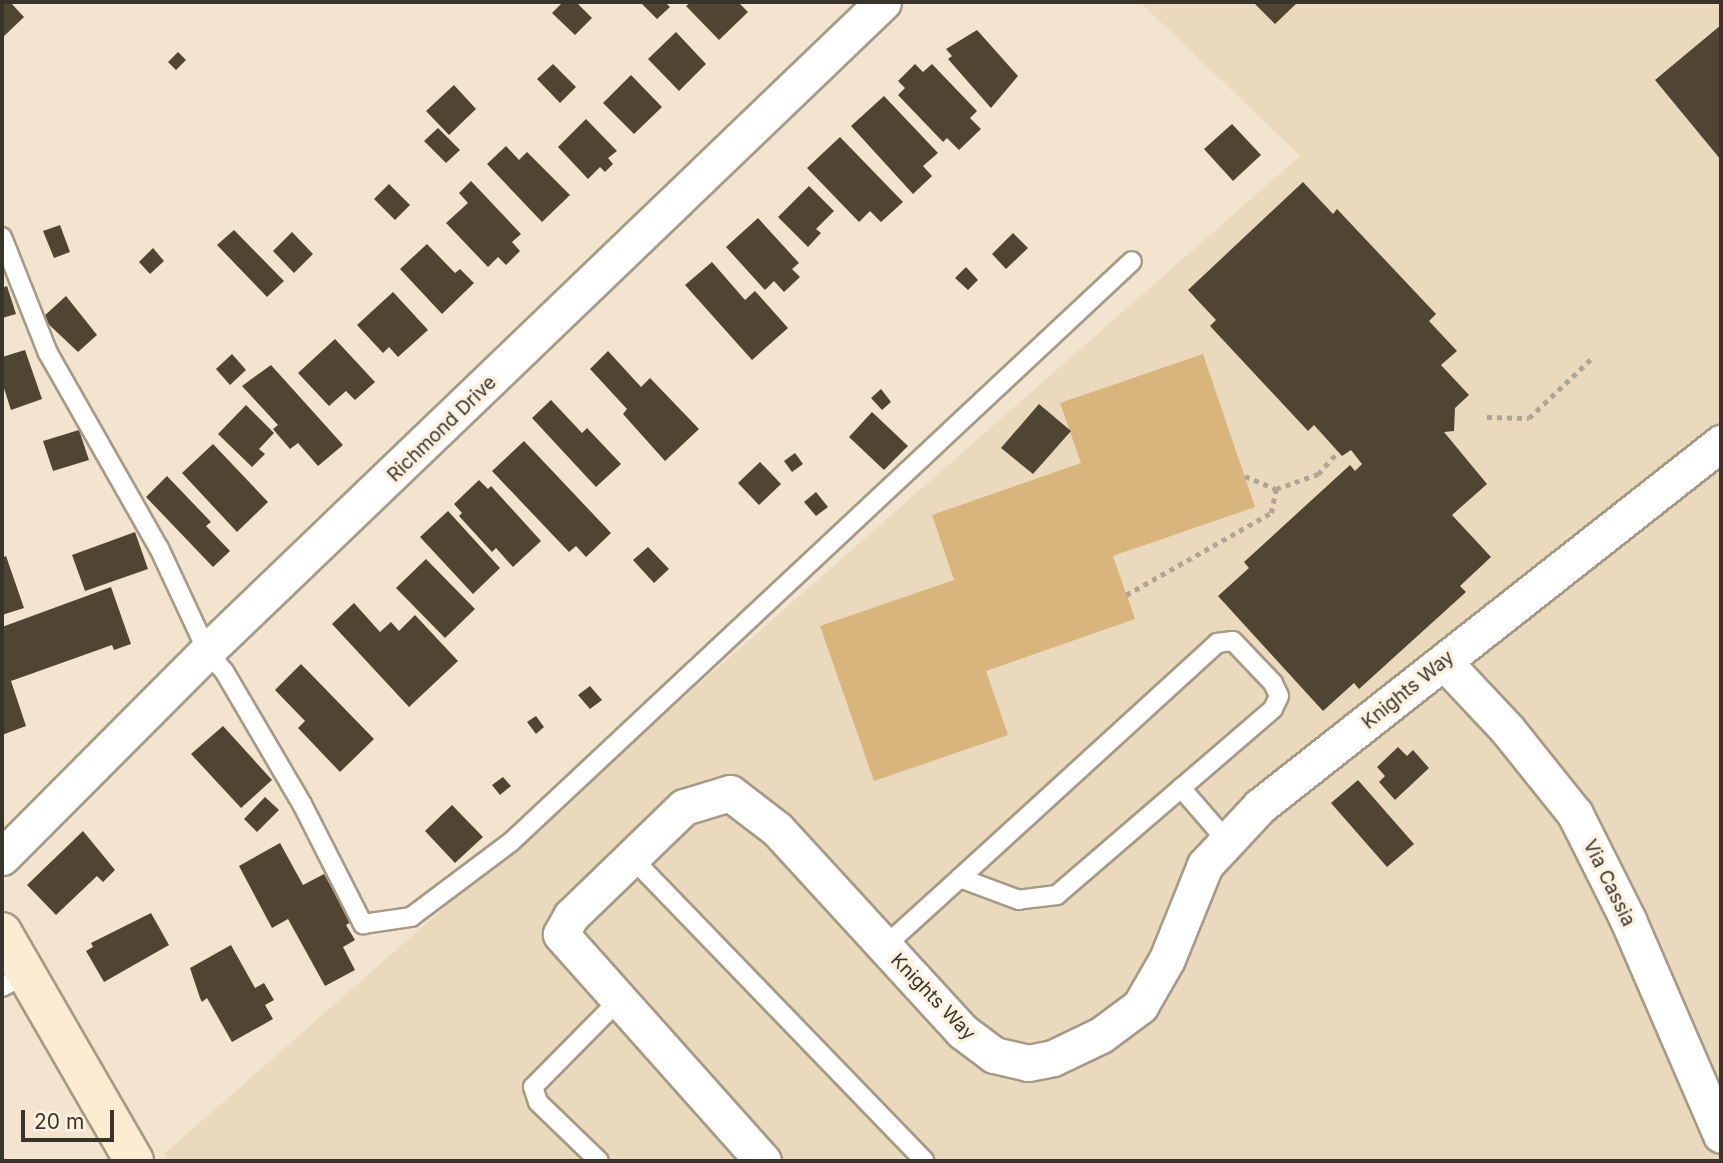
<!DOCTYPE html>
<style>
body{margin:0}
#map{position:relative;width:1723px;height:1163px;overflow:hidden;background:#f2e4cf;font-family:Inter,sans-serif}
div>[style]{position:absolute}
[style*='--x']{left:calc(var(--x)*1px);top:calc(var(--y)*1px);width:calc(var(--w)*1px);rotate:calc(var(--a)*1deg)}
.built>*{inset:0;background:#ead9bd}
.green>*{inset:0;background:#d8b57d}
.building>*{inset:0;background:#504533}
.path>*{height:4.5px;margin-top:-2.25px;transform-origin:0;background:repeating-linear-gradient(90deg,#b0a594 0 5px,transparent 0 10px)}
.roads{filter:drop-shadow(2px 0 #a69a86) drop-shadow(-2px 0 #a69a86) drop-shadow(0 2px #a69a86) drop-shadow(0 -2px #a69a86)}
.service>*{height:18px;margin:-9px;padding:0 9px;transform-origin:9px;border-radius:9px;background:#fff}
.minor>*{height:35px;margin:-17.5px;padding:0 17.5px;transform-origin:17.5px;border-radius:17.5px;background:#fff}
.secondary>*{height:38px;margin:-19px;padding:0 19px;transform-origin:19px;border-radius:19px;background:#fcecd2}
span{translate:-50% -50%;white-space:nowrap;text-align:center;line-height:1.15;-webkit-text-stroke:7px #fdf2e1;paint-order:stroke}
.street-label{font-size:19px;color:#39342b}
.frame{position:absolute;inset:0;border:4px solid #39342b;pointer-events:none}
.scale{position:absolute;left:21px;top:1110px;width:93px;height:32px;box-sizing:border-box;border:4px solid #39342b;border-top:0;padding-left:9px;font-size:21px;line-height:24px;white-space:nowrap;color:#39342b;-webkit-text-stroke:5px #fdf2e1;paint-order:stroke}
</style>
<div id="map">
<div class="built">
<div style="clip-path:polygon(1140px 2px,1721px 2px,1721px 1161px,168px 1161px,164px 1154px,1300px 156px)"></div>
</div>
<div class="green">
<div style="clip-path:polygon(1203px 354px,1255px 507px,1113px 556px,1135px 619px,986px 671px,1008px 735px,874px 781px,820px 626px,954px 580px,932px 515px,1081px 463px,1060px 403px)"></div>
</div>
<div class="building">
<div style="clip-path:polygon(2px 2px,10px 2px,24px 17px,2px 38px)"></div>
<div style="clip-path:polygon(563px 2px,576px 2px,592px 18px,575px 35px,552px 13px)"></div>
<div style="clip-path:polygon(640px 2px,665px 2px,670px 7px,657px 19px)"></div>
<div style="clip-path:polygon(691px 2px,738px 2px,748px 12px,719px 40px,686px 6px)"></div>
<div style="clip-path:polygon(1253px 2px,1298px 2px,1275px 24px)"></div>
<div style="clip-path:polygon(1721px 25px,1721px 160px,1655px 80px)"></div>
<div style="clip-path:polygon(977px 30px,1018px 76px,991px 108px,948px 59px,952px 56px,946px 49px)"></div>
<div style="clip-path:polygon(676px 32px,706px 64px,679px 91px,648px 59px)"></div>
<div style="clip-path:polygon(178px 52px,186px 60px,176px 70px,168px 62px)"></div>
<div style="clip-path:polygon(553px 64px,576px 87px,560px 103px,537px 79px)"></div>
<div style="clip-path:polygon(915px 64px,923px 72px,932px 64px,977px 111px,970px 118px,981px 129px,959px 150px,947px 138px,943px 142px,898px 95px,905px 88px,898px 81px)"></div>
<div style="clip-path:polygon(631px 75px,662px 107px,634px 134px,603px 103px)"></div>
<div style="clip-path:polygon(454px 85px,476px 109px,449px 135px,426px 111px)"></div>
<div style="clip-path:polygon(884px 96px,938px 153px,923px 166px,932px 176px,913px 194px,851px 126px)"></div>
<div style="clip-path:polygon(586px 119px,617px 151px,608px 158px,613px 164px,605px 172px,600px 167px,588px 179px,558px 147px)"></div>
<div style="clip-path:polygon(1232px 124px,1261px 155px,1233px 181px,1204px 149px)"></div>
<div style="clip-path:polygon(438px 128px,460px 150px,446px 163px,424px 141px)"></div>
<div style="clip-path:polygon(840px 137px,903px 202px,881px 222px,870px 211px,859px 222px,807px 168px)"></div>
<div style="clip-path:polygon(506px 146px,519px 160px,527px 152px,570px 195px,542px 222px,487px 164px)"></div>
<div style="clip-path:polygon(471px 181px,521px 234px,512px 242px,520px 251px,506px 265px,498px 257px,488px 267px,446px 223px,468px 203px,459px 193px)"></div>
<div style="clip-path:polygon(1303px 182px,1333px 214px,1337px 209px,1436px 314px,1429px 321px,1457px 351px,1441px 365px,1469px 395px,1455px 408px,1454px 431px,1444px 432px,1487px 484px,1452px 515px,1491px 557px,1460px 586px,1466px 592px,1359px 689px,1354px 683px,1323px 711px,1218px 596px,1249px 568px,1244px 562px,1350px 465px,1355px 471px,1362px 464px,1351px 450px,1342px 456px,1314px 425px,1308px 431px,1210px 326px,1216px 320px,1188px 290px)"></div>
<div style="clip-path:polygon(389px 184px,410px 205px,395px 220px,374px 199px)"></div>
<div style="clip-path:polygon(809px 186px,834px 211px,816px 229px,821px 233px,808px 247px,778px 217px)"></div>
<div style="clip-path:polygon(758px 218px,799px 263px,792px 269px,800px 277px,784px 292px,774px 281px,765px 290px,726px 247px)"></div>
<div style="clip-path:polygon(60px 225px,70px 252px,54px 258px,43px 231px)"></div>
<div style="clip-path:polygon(234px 230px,284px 281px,267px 297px,217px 245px)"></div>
<div style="clip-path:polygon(292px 232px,313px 254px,294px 273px,273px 251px)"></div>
<div style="clip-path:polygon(1013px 233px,1028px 248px,1006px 269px,992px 254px)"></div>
<div style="clip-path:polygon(427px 244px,455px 273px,460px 269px,474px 283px,442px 314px,400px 269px)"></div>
<div style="clip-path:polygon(153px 248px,164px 261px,150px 274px,139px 262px)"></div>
<div style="clip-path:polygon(712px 262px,745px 300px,755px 291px,788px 328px,752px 360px,685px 285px)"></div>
<div style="clip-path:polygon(966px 267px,978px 280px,968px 290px,955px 278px)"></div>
<div style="clip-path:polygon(7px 286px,16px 314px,2px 318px,2px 288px)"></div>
<div style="clip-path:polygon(393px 292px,428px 330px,398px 357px,389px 347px,383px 353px,357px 325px)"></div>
<div style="clip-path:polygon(66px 296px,97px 335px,78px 352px,42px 318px)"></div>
<div style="clip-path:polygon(335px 339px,375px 382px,355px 400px,346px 391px,329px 406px,298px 373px)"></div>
<div style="clip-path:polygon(25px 350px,42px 399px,11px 410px,2px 382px,2px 357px)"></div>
<div style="clip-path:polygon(608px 351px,641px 387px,650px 378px,699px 429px,665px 461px,623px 414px,627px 409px,590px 369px)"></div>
<div style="clip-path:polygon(232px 354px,246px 370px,230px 385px,216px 369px)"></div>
<div style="clip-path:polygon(271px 365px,343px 445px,318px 466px,298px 443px,290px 449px,273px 429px,278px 425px,242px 386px)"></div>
<div style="clip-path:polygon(881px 389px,891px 402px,882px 410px,871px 398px)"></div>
<div style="clip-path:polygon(551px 400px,582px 433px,587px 428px,621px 464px,596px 487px,532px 418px)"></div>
<div style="clip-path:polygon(1039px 404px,1071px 431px,1033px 474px,1001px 448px)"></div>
<div style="clip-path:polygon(246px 405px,274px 433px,259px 449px,265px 454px,252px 467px,218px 434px)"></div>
<div style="clip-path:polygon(872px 412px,908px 446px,884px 470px,849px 437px)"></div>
<div style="clip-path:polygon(79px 430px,89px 460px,53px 471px,43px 441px)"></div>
<div style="clip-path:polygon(524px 441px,611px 533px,586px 557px,576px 546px,569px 552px,492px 471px)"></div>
<div style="clip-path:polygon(213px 444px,268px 502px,237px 532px,182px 473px)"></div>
<div style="clip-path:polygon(795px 453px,803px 464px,792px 472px,784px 461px)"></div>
<div style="clip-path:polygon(760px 462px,781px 484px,759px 505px,738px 483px)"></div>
<div style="clip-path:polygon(167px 476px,211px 522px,206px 526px,230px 551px,213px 567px,146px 497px)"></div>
<div style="clip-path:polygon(479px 480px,488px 489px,491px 486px,541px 541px,513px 567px,496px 548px,492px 552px,459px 516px,462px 513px,454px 504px)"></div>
<div style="clip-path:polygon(816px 492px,828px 507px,816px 516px,804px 502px)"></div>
<div style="clip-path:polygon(448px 511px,500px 568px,473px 594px,420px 537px)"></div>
<div style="clip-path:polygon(135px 532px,148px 569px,85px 591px,72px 555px)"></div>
<div style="clip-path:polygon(648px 547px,669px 569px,654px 583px,633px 560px)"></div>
<div style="clip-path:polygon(6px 556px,24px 608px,2px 615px,2px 558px)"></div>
<div style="clip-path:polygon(426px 559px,475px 609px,445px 638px,396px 588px)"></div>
<div style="clip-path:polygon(111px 587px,131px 644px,114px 650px,112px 645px,11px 681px,26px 726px,2px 735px,2px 627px)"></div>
<div style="clip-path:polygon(354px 603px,380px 632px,391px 622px,399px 631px,415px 615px,458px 661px,409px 707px,332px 624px)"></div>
<div style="clip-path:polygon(301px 664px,374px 739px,340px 772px,298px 728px,305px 721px,275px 690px)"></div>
<div style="clip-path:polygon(590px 686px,602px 700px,590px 709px,578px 695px)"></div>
<div style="clip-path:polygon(536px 716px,544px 727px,536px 734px,527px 722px)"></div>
<div style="clip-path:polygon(223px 726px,272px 780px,241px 808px,191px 754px)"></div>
<div style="clip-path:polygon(1398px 747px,1407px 756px,1413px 750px,1429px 768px,1395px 800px,1379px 782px,1385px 776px,1377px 767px)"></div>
<div style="clip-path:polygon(503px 777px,511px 786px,500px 795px,492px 785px)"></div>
<div style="clip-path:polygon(1358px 780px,1414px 844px,1387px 867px,1331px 803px)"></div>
<div style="clip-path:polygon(265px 797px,279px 810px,257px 832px,244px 819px)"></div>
<div style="clip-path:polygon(452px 805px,483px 837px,455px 863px,425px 831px)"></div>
<div style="clip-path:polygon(83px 831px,115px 870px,103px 882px,97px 876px,56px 915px,27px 885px)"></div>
<div style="clip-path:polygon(280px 843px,303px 885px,324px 874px,351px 922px,346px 925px,355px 940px,343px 947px,355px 970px,325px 986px,288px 919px,272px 928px,239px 866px)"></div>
<div style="clip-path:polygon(151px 913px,169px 945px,104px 982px,86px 951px,93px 947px,91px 943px)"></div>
<div style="clip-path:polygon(231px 945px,255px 988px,264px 983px,274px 1000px,265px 1005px,273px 1019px,232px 1042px,207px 998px,202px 1002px,200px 998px,190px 968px)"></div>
</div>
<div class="path">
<div style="--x:708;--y:2;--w:1;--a:0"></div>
<div style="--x:1487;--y:417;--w:42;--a:1.4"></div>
<div style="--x:1529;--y:418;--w:87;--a:-43.6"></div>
<div style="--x:1245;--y:476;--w:34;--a:23"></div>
<div style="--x:1126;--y:595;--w:167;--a:-29.5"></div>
<div style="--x:1271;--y:513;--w:25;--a:-78"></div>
<div style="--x:1276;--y:489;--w:45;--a:-19.7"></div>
<div style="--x:1318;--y:474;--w:30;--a:-48"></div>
</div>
<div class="roads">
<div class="service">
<div style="--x:2;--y:237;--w:125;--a:68.4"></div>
<div style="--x:48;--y:353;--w:224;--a:60.4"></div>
<div style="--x:159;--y:548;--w:114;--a:65"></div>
<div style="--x:207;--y:651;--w:26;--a:50"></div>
<div style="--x:224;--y:671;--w:154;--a:59.6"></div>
<div style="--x:302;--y:804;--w:135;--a:63.1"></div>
<div style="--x:363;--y:924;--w:49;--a:-8.3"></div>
<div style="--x:411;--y:917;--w:125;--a:-36.9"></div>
<div style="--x:511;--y:842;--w:850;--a:-43.09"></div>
<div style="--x:1181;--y:788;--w:69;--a:49.1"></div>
<div style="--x:632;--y:858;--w:421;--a:46"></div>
<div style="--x:885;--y:946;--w:101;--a:-42.2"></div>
<div style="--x:960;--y:878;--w:348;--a:-42.4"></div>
<div style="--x:1217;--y:643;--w:16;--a:-7"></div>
<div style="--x:1233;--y:641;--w:58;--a:46.4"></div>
<div style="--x:1273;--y:683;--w:14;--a:65"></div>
<div style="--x:1279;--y:696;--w:14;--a:115"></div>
<div style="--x:1273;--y:709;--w:285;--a:139.3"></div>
<div style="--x:1057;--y:895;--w:38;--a:173"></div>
<div style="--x:1019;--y:900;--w:63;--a:-159.6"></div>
<div style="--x:2;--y:987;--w:27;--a:-28"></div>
<div style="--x:599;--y:1161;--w:85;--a:-136"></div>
<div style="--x:538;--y:1102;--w:16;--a:-108"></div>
<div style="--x:533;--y:1087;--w:122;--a:-45.3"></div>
</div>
<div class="minor">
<div style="--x:1445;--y:663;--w:91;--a:46.8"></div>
<div style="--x:1507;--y:729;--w:109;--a:51.3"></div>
<div style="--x:1575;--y:814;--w:119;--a:63.4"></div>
<div style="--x:1628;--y:920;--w:234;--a:66.6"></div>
<div style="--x:2;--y:857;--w:291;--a:-45.1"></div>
<div style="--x:207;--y:651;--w:937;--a:-43.83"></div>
<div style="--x:763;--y:1161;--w:304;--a:-131.7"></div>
<div style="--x:561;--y:934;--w:21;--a:-61"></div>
<div style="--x:571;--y:916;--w:157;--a:-44"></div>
<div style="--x:684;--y:807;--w:48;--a:-16.9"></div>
<div style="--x:730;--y:793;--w:59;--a:37.5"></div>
<div style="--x:777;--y:829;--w:274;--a:47.5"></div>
<div style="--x:962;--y:1031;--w:40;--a:37"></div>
<div style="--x:994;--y:1055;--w:35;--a:13"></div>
<div style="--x:1028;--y:1063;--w:25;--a:-11"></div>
<div style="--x:1053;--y:1058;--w:53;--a:-25.6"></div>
<div style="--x:1101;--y:1035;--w:49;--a:-36.6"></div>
<div style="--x:1140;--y:1006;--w:54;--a:-60.1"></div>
<div style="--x:1167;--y:959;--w:101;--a:-68"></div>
<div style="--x:1205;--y:865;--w:81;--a:-47"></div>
<div style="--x:1260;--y:806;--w:587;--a:-38.22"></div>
</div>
<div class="secondary">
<div style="--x:2;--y:932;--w:264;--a:60"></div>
</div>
</div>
<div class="street-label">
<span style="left:442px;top:429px;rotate:-44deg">Richmond Drive</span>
<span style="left:1408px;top:690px;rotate:-39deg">Knights Way</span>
<span style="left:1609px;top:883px;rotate:64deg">Via Cassia</span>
<span style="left:933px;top:997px;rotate:46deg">Knights Way</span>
</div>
<div class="frame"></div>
<div class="scale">20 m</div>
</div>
